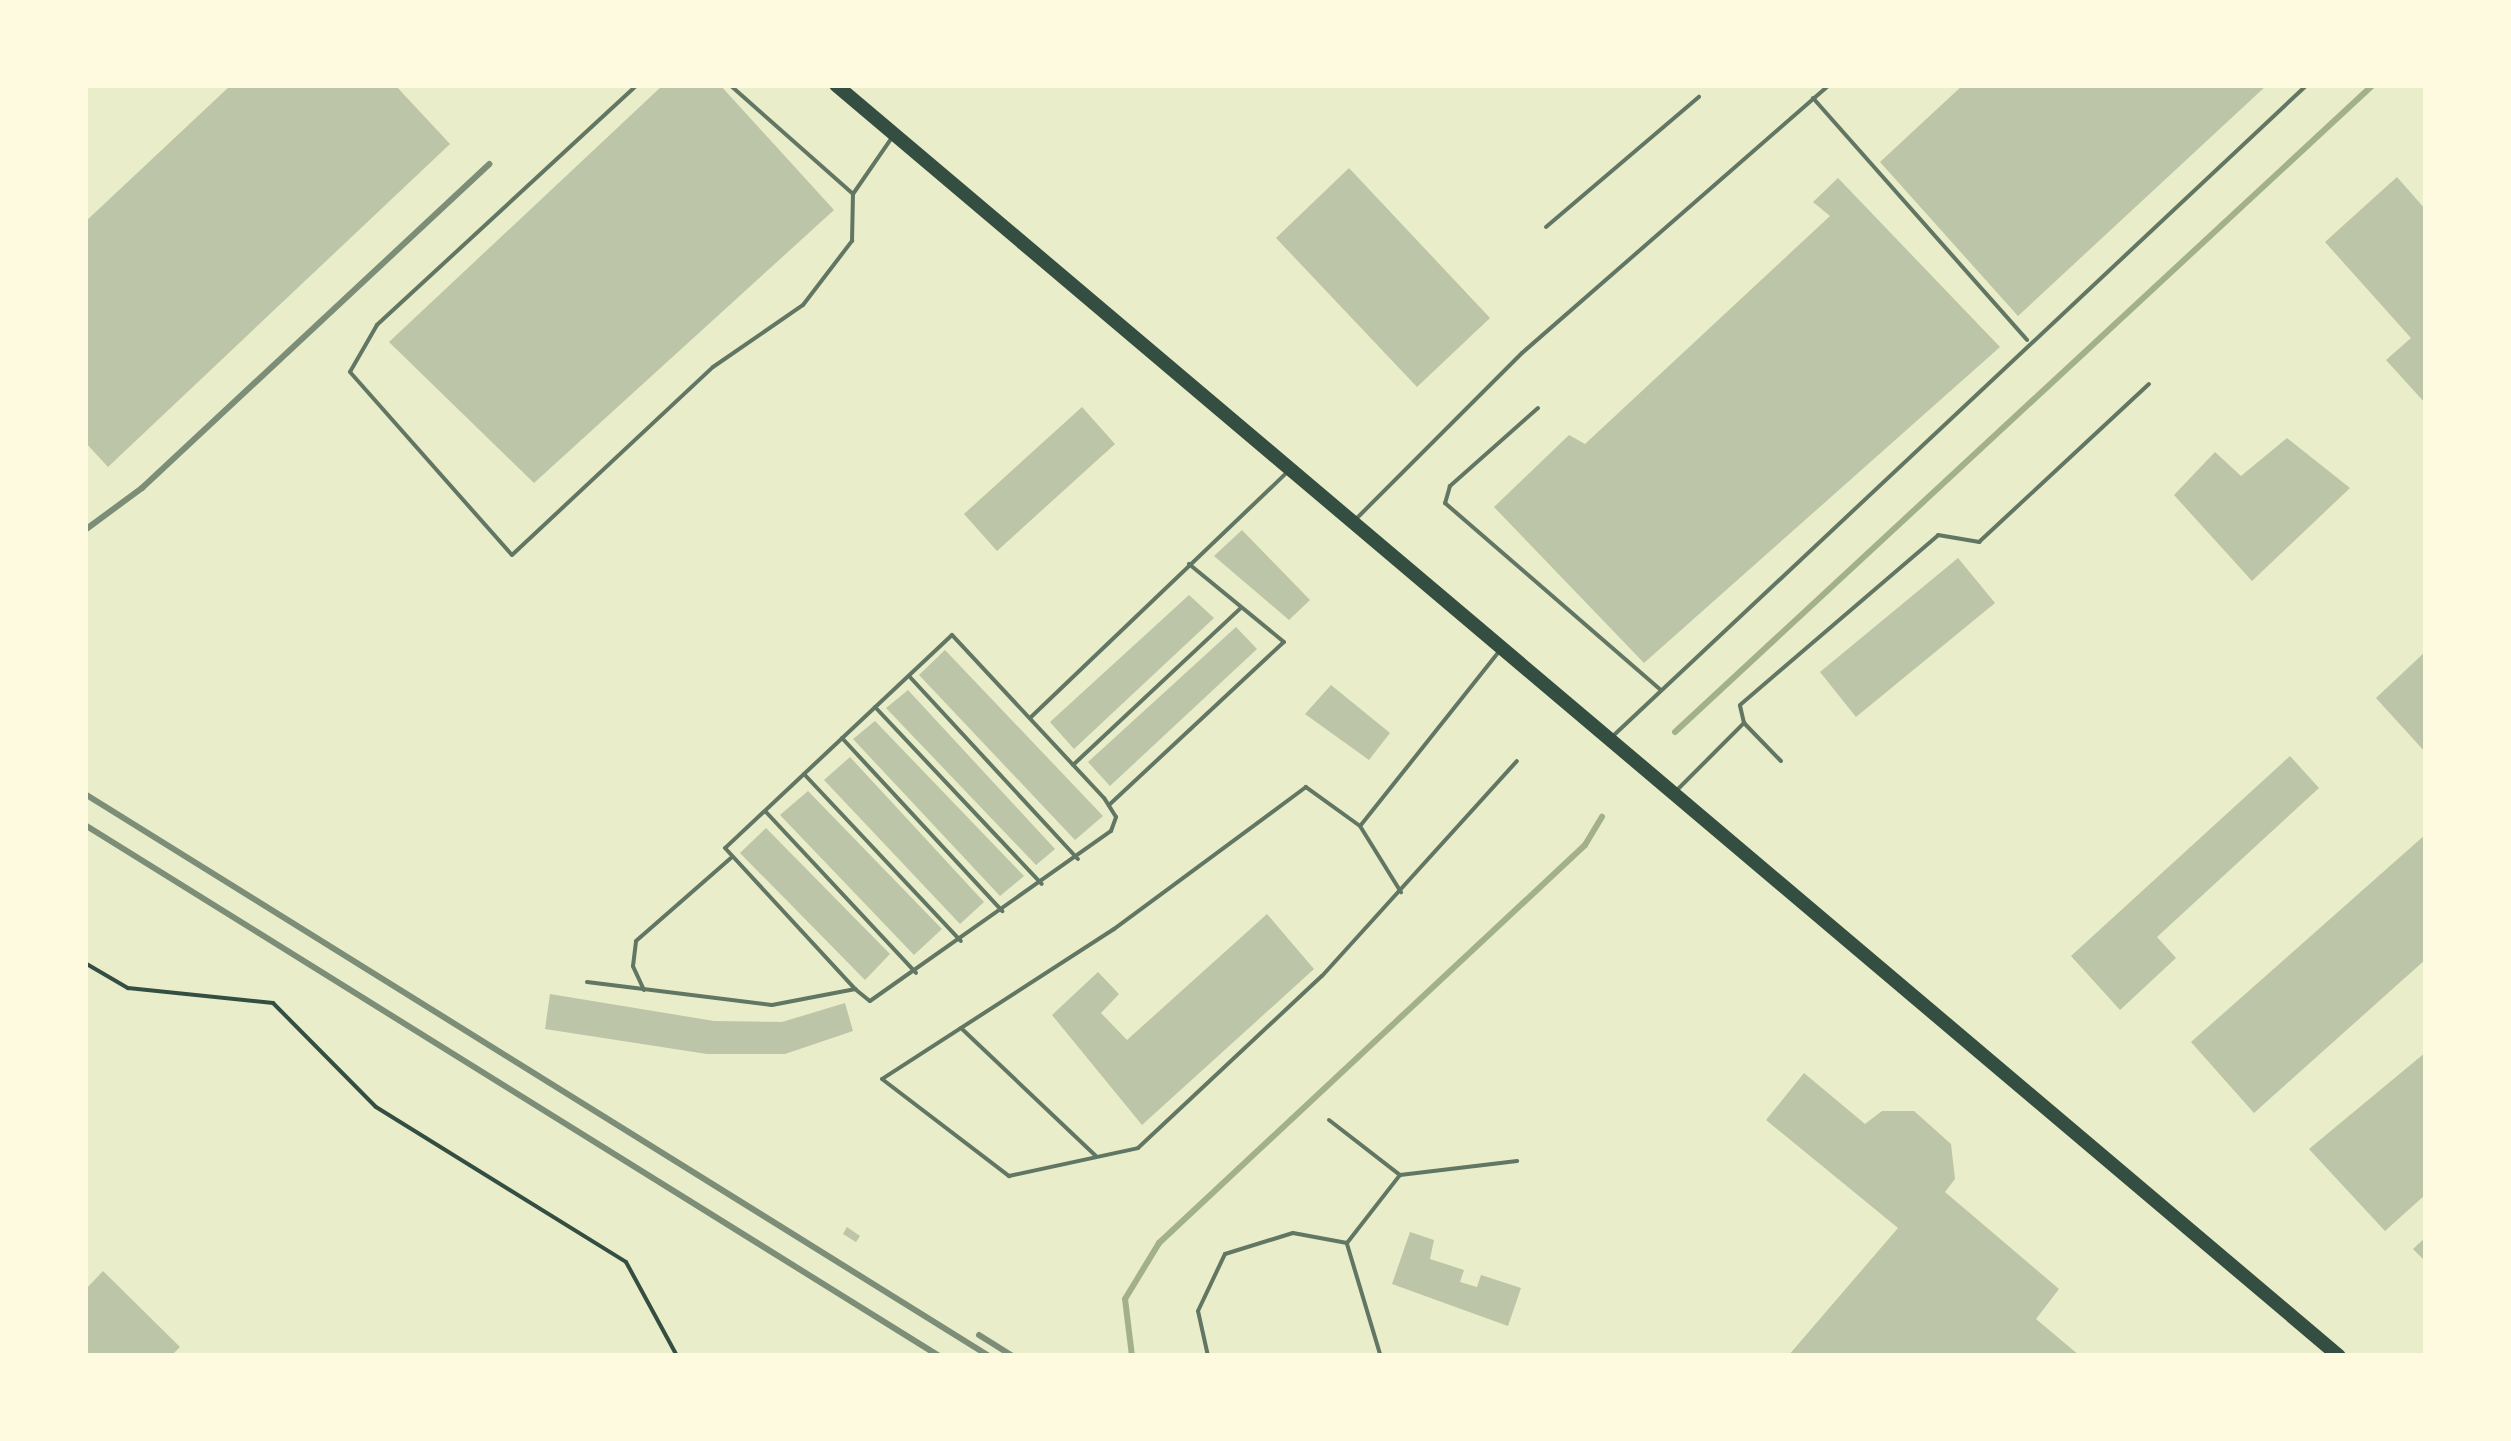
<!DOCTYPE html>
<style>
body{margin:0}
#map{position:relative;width:2511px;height:1441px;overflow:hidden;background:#e9edc9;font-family:Ubuntu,sans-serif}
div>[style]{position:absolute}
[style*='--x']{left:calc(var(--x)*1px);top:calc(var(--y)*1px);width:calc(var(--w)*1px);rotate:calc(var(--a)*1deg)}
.stream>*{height:6px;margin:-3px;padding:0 3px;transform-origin:3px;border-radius:3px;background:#a3b18a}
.building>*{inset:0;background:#bcc5a7}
.path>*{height:4px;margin:-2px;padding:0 2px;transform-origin:2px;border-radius:2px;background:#344e41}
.service>*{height:4px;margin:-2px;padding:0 2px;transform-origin:2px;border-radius:2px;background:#617663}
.primary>*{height:14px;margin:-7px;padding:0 7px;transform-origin:7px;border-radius:7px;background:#344e41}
.rail>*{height:6px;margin:-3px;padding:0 3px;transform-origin:3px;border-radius:3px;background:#7c8e77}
span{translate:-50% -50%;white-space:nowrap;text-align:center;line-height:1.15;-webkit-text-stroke:10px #fefae0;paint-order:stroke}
.frame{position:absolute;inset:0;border:88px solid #fefae0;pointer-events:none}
</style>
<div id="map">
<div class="stream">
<div style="--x:1675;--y:732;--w:952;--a:-42.83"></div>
<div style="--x:1132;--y:1356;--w:57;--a:-97"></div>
<div style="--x:1125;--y:1299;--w:66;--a:-58.7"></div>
<div style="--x:1159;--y:1243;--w:583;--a:-43.05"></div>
<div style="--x:1585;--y:845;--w:33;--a:-59"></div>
</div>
<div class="building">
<div style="clip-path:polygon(231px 85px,395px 85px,450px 144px,108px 467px,85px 442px,85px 222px)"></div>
<div style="clip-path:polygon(663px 85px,720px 85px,834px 210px,534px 483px,389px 342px)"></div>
<div style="clip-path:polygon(1963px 85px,2267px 85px,2018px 316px,1880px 162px)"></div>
<div style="clip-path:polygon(1349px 168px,1490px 318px,1417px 387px,1276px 238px)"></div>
<div style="clip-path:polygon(2397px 177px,2426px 210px,2426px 404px,2386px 360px,2411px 338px,2325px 242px)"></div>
<div style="clip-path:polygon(1838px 178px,2000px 347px,1644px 663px,1494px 507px,1569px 435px,1585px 444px,1830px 216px,1813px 202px)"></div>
<div style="clip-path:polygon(1082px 407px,1115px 444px,997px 551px,964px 514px)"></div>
<div style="clip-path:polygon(2287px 438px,2350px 488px,2252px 581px,2174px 495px,2215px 452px,2241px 476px)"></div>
<div style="clip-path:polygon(1242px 530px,1310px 600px,1289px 620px,1214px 556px)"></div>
<div style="clip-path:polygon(1958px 558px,1995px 603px,1856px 717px,1820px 672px)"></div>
<div style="clip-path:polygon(1189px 595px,1214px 618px,1074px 749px,1050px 722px)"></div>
<div style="clip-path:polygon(1236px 627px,1257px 649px,1110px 786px,1088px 762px)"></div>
<div style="clip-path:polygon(945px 650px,1103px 816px,1075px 840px,919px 675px)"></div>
<div style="clip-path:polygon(2426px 651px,2426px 753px,2376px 698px)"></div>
<div style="clip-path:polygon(1331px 685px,1390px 733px,1369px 760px,1305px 714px)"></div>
<div style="clip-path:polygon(908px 690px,1055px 849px,1036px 865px,886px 708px)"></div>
<div style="clip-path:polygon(875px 721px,1024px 876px,1000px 896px,853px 739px)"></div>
<div style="clip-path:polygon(2290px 756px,2319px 788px,2157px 937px,2176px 958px,2120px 1010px,2071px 956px)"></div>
<div style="clip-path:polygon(850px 757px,984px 902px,960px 924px,824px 780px)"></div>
<div style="clip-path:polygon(808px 791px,942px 929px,914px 955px,780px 815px)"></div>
<div style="clip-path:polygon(766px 828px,890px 954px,865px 980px,740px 853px)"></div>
<div style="clip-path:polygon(2426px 834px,2426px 959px,2254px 1113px,2191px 1042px)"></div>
<div style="clip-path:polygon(1267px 914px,1314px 969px,1142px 1125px,1052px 1015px,1098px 972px,1119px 994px,1101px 1013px,1127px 1040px)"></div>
<div style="clip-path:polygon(550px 994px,714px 1021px,782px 1022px,845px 1003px,853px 1031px,785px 1054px,707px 1054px,545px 1029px)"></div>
<div style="clip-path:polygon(2426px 1052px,2426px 1194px,2385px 1231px,2309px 1149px)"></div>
<div style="clip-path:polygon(1804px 1073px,1865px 1124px,1882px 1111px,1914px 1111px,1951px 1144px,1955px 1179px,1945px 1192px,2059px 1289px,2036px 1319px,2080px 1356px,1788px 1356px,1898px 1228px,1766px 1120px)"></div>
<div style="clip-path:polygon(847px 1227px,860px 1236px,856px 1242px,843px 1234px)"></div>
<div style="clip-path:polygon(1410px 1232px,1434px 1240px,1430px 1259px,1464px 1270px,1460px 1282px,1477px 1287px,1481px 1275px,1521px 1288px,1508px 1326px,1392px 1284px)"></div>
<div style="clip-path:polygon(2426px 1237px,2426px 1262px,2413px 1249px)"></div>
<div style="clip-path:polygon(103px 1271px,180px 1347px,171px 1356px,85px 1356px,85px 1290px)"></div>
</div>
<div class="path">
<div style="--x:85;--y:963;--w:50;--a:30.2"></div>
<div style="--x:128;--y:988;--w:146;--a:5.9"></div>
<div style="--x:273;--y:1003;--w:146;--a:45.3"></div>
<div style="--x:376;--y:1107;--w:294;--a:31.8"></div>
<div style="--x:626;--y:1262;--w:107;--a:61.5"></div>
</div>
<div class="service">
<div style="--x:637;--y:85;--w:354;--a:137.3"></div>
<div style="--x:377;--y:325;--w:54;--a:119.9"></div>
<div style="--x:350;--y:372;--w:244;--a:48.5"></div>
<div style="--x:512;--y:555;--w:275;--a:-43.1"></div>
<div style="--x:713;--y:367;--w:109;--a:-34.6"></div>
<div style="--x:803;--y:305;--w:81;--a:-52.6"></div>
<div style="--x:852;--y:241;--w:47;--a:-88.8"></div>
<div style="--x:853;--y:194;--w:70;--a:-55.4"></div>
<div style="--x:730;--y:85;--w:164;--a:41.5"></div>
<div style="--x:1813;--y:98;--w:323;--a:48.5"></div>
<div style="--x:1546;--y:227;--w:201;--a:-40.4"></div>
<div style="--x:1538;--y:408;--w:118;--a:138.4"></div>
<div style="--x:1450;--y:486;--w:18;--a:106"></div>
<div style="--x:1445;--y:503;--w:284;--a:40.9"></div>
<div style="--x:1357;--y:518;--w:233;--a:-45"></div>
<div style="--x:1522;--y:353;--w:408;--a:-41.1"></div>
<div style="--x:1501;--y:649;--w:226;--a:128.5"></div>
<div style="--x:1360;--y:826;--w:67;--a:-144.2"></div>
<div style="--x:1306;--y:787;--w:239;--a:143.5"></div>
<div style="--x:1114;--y:929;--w:276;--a:147.1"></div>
<div style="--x:882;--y:1079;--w:160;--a:37.4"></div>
<div style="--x:1009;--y:1176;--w:132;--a:-12.2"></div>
<div style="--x:1138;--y:1148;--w:252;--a:-43.1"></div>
<div style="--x:1322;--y:976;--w:290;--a:-47.8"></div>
<div style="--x:909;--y:676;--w:249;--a:47.3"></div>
<div style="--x:875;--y:707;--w:243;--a:46.7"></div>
<div style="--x:1030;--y:718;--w:354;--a:-43.7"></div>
<div style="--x:1744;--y:723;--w:53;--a:45.8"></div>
<div style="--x:1614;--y:735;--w:950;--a:-43.17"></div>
<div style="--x:842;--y:738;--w:236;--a:47.2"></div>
<div style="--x:1073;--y:765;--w:230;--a:-43.1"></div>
<div style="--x:804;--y:774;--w:229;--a:46.8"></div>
<div style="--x:1675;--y:792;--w:98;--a:-45"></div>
<div style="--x:1744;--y:723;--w:18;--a:-103"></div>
<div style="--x:1740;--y:705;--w:261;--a:-40.6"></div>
<div style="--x:1938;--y:535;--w:42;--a:9.7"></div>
<div style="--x:1979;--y:542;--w:232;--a:-42.9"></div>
<div style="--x:1109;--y:805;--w:239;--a:-43"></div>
<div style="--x:1284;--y:642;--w:123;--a:-140.6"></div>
<div style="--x:766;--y:812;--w:220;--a:47"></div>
<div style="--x:1360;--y:826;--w:78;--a:58.2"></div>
<div style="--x:587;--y:982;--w:186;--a:7.1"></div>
<div style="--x:772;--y:1005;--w:85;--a:-10.9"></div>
<div style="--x:855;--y:989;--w:19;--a:39"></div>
<div style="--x:870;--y:1001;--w:295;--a:-35.2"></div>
<div style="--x:1111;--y:831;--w:15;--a:-70"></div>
<div style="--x:1116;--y:817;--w:22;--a:-122"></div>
<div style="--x:1104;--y:798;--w:223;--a:-133"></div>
<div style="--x:952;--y:635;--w:311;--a:136.8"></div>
<div style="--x:725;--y:848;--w:192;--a:47.3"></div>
<div style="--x:644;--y:990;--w:26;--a:-115"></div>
<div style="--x:633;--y:966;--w:25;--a:-83"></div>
<div style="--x:636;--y:941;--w:128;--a:-41.2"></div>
<div style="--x:961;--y:1028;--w:186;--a:43.5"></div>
<div style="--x:1329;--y:1120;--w:90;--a:37.8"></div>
<div style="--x:1347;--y:1244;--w:115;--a:73.3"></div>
<div style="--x:1208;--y:1356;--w:46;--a:-102.5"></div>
<div style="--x:1198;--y:1311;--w:63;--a:-64.7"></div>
<div style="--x:1225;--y:1254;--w:71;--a:-17.2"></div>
<div style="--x:1293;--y:1233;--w:55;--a:10.5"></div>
<div style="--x:1347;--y:1243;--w:86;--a:-52.1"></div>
<div style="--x:1400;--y:1175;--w:118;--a:-6.8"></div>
<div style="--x:1378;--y:1356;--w:13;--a:0"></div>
</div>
<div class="primary">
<div style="--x:836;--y:85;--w:1968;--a:40.22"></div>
</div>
<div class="rail">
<div style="--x:85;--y:530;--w:71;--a:-36.4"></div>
<div style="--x:142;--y:488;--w:475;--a:-43"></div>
<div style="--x:85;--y:794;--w:1064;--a:31.87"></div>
<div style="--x:85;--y:825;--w:1006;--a:31.87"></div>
<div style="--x:979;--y:1335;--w:40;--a:32"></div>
</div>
<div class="frame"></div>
</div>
